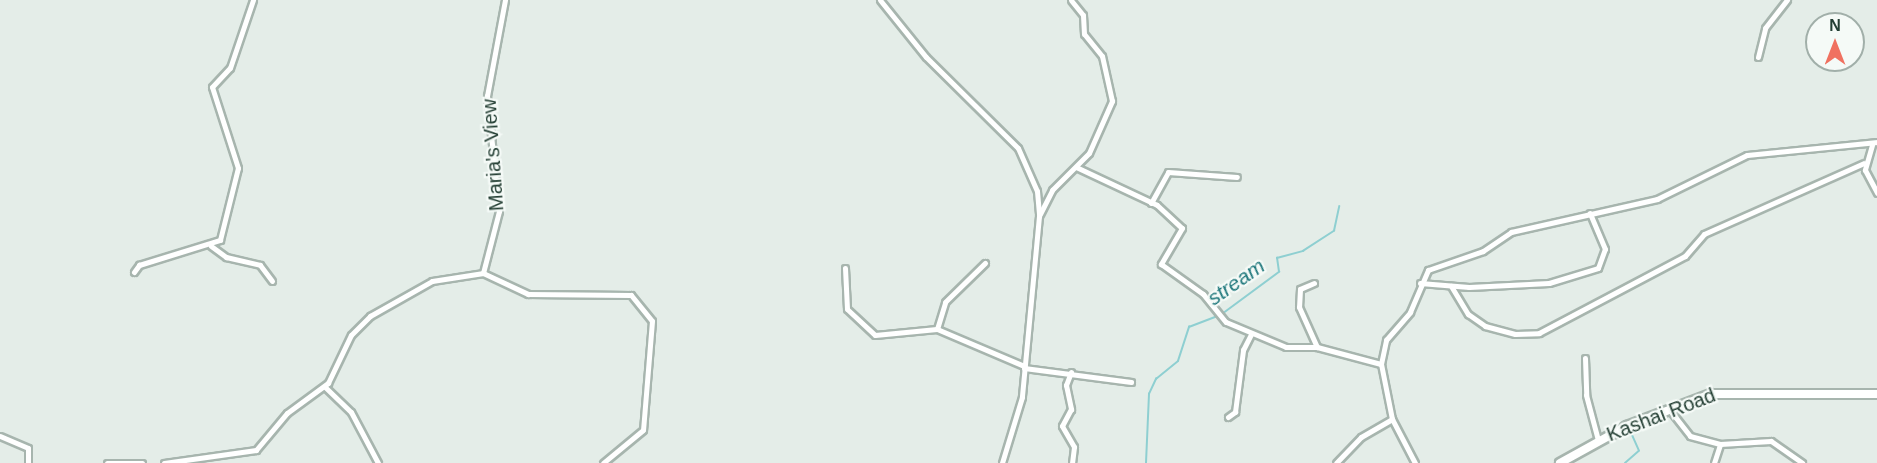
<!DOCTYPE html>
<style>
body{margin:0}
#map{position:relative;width:1877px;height:463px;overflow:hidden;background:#e4ede8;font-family:Helvetica,sans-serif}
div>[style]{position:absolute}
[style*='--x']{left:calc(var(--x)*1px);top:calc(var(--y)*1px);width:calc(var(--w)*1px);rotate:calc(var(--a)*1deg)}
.stream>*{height:1.5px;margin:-0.75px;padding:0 0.75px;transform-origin:0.75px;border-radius:0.75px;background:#8ecfd1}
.roads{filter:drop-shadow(2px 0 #a7b5ae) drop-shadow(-2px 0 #a7b5ae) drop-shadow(0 2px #a7b5ae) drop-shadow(0 -2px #a7b5ae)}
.street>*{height:5px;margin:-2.5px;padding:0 2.5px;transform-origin:2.5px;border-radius:2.5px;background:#fff}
.secondary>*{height:8px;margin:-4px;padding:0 4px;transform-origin:4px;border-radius:4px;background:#fff}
span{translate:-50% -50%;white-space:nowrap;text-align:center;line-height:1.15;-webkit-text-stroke:4.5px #f5faf7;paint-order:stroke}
.street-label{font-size:20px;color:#243f34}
.water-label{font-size:21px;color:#1e777b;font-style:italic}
.north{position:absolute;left:1805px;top:12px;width:60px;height:60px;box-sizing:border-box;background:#f5faf7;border:2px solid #a1afa9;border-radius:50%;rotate:0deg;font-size:16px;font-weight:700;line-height:24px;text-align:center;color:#243f34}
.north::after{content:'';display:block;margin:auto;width:21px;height:27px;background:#f07160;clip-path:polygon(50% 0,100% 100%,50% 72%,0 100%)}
</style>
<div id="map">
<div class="stream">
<div style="--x:1222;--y:314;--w:71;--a:-36.4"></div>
<div style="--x:1279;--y:272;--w:14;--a:-98"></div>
<div style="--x:1277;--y:258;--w:27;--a:-15"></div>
<div style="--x:1303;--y:251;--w:37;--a:-33"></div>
<div style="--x:1334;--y:231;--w:25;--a:-78"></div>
<div style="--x:1146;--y:463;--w:69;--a:-87.5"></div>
<div style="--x:1149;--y:394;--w:17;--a:-65"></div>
<div style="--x:1156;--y:379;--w:28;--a:-39"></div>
<div style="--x:1178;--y:361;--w:36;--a:-72"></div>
<div style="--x:1189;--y:327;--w:31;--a:-21"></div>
<div style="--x:1625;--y:463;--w:18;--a:-41"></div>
<div style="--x:1639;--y:451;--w:17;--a:-114"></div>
</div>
<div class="roads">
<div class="street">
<div style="--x:880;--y:0;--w:73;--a:51.1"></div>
<div style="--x:926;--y:57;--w:129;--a:44.7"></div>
<div style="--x:1018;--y:148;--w:47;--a:66.2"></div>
<div style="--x:1037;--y:191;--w:25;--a:85"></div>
<div style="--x:1039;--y:216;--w:182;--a:95.4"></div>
<div style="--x:1022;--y:397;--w:69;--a:106.9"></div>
<div style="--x:1758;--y:57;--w:30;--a:-76"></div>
<div style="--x:1765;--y:28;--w:36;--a:-52"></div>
<div style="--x:1872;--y:145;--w:26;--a:106"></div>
<div style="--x:1865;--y:170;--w:26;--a:62"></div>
<div style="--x:1076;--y:167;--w:89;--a:25.1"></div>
<div style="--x:1157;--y:205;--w:34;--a:43"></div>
<div style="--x:1182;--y:228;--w:42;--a:120.3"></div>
<div style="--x:1161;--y:264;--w:52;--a:35.5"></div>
<div style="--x:1203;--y:294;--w:36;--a:51"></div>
<div style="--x:1226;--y:322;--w:65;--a:22.6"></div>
<div style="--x:1286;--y:347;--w:31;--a:0"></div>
<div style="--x:1317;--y:347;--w:66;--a:14.9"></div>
<div style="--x:1151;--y:203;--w:35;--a:-61"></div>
<div style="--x:1168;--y:172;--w:69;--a:4.1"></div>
<div style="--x:1040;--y:214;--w:27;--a:-63"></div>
<div style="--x:1052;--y:190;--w:52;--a:-45"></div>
<div style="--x:1089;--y:153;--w:57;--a:-66.1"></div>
<div style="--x:1112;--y:101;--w:46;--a:-102.5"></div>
<div style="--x:1102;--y:56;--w:28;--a:-129"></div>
<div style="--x:1084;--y:34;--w:19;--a:-93"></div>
<div style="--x:1083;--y:15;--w:19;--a:-129"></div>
<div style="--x:211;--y:246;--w:19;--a:36"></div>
<div style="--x:226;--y:257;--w:35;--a:13"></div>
<div style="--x:260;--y:265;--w:20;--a:53"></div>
<div style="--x:845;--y:268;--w:41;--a:87.2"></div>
<div style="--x:847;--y:309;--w:38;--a:43"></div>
<div style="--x:875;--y:335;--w:62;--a:-5.5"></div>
<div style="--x:937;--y:329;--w:95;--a:23"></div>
<div style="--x:134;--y:272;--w:9;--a:-54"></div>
<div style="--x:139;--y:265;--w:85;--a:-17.2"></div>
<div style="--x:220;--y:240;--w:74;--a:-76"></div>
<div style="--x:238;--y:168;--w:85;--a:-107.8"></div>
<div style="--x:212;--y:87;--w:26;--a:-47"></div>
<div style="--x:230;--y:68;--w:72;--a:-71.3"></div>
<div style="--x:483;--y:273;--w:50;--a:25"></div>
<div style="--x:528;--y:294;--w:103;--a:0.6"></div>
<div style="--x:631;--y:295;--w:33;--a:51"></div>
<div style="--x:652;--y:321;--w:109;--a:94.7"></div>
<div style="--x:643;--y:430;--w:52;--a:140.5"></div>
<div style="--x:1314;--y:283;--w:15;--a:157"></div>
<div style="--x:1300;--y:289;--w:18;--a:93"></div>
<div style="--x:1299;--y:307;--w:44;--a:65.8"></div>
<div style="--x:1420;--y:283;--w:49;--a:4.7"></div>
<div style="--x:1469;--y:287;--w:80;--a:-2.9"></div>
<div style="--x:1549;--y:283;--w:51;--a:-17"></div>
<div style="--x:1598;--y:268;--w:20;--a:-70"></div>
<div style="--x:1605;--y:249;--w:39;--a:-113"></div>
<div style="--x:1451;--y:286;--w:33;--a:59"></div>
<div style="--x:1468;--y:314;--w:21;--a:35"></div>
<div style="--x:1485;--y:326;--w:31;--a:15"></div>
<div style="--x:1515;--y:334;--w:24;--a:-2"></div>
<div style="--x:1539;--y:333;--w:165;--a:-27.8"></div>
<div style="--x:1685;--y:256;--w:29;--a:-49"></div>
<div style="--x:1704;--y:234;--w:175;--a:-23.9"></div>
<div style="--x:937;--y:329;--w:28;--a:-73"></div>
<div style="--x:945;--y:302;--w:56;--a:-44.3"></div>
<div style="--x:1585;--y:358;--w:37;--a:88"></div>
<div style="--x:1586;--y:395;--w:47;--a:75.1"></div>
<div style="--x:1024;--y:368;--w:108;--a:7.5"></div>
<div style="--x:1071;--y:372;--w:14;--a:111"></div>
<div style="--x:1066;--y:385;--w:25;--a:78"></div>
<div style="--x:1071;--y:409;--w:19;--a:118"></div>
<div style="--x:1062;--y:426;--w:24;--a:60"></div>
<div style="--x:1074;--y:447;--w:16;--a:97"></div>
<div style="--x:325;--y:387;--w:36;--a:44"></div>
<div style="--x:351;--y:412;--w:58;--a:62.1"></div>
<div style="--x:1669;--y:409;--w:34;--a:52"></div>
<div style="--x:1690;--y:436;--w:31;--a:15"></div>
<div style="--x:1720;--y:444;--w:51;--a:-3.4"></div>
<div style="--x:1771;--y:441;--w:38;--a:35"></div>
<div style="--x:1228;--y:417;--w:9;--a:-36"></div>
<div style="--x:1235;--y:412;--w:63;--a:-82.6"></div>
<div style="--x:1243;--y:350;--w:18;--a:-63"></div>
<div style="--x:0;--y:436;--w:30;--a:23"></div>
<div style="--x:28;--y:448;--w:15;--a:90"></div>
<div style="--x:107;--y:463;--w:35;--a:0"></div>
<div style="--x:164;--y:463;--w:93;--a:-8"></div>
<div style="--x:256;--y:450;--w:48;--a:-50"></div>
<div style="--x:287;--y:413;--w:51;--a:-36.2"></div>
<div style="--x:328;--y:383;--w:53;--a:-64.4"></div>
<div style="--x:351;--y:335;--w:27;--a:-45"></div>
<div style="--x:370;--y:316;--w:71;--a:-29.4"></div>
<div style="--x:432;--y:281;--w:52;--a:-8.9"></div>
<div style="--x:483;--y:273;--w:64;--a:-75.5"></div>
<div style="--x:499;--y:211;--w:116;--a:-96"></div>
<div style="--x:487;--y:96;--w:98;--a:-79.4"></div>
<div style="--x:1336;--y:463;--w:36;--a:-46"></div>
<div style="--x:1361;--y:437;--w:36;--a:-30"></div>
<div style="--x:1415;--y:463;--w:50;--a:-117.6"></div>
<div style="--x:1392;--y:419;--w:56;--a:-101.3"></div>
<div style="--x:1381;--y:364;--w:25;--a:-78"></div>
<div style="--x:1386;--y:340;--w:37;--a:-49"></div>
<div style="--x:1410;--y:312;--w:46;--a:-66.8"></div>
<div style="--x:1428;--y:270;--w:58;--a:-19.1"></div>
<div style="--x:1483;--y:251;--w:34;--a:-34"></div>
<div style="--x:1511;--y:232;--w:150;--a:-12.7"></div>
<div style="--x:1657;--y:199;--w:100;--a:-26.1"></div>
<div style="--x:1747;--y:155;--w:131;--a:-5.7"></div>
<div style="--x:1714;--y:463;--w:20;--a:-72"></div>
</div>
<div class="secondary">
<div style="--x:1560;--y:463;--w:77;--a:-28.9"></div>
<div style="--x:1627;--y:426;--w:90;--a:-20.9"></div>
<div style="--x:1711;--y:394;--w:166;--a:0"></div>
</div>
</div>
<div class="street-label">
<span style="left:493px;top:155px;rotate:-94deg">Maria's View</span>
<span style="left:1661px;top:415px;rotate:-21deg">Kashai Road</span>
</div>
<div class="water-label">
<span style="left:1236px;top:282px;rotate:-35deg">stream</span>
</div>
<div class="north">N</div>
</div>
